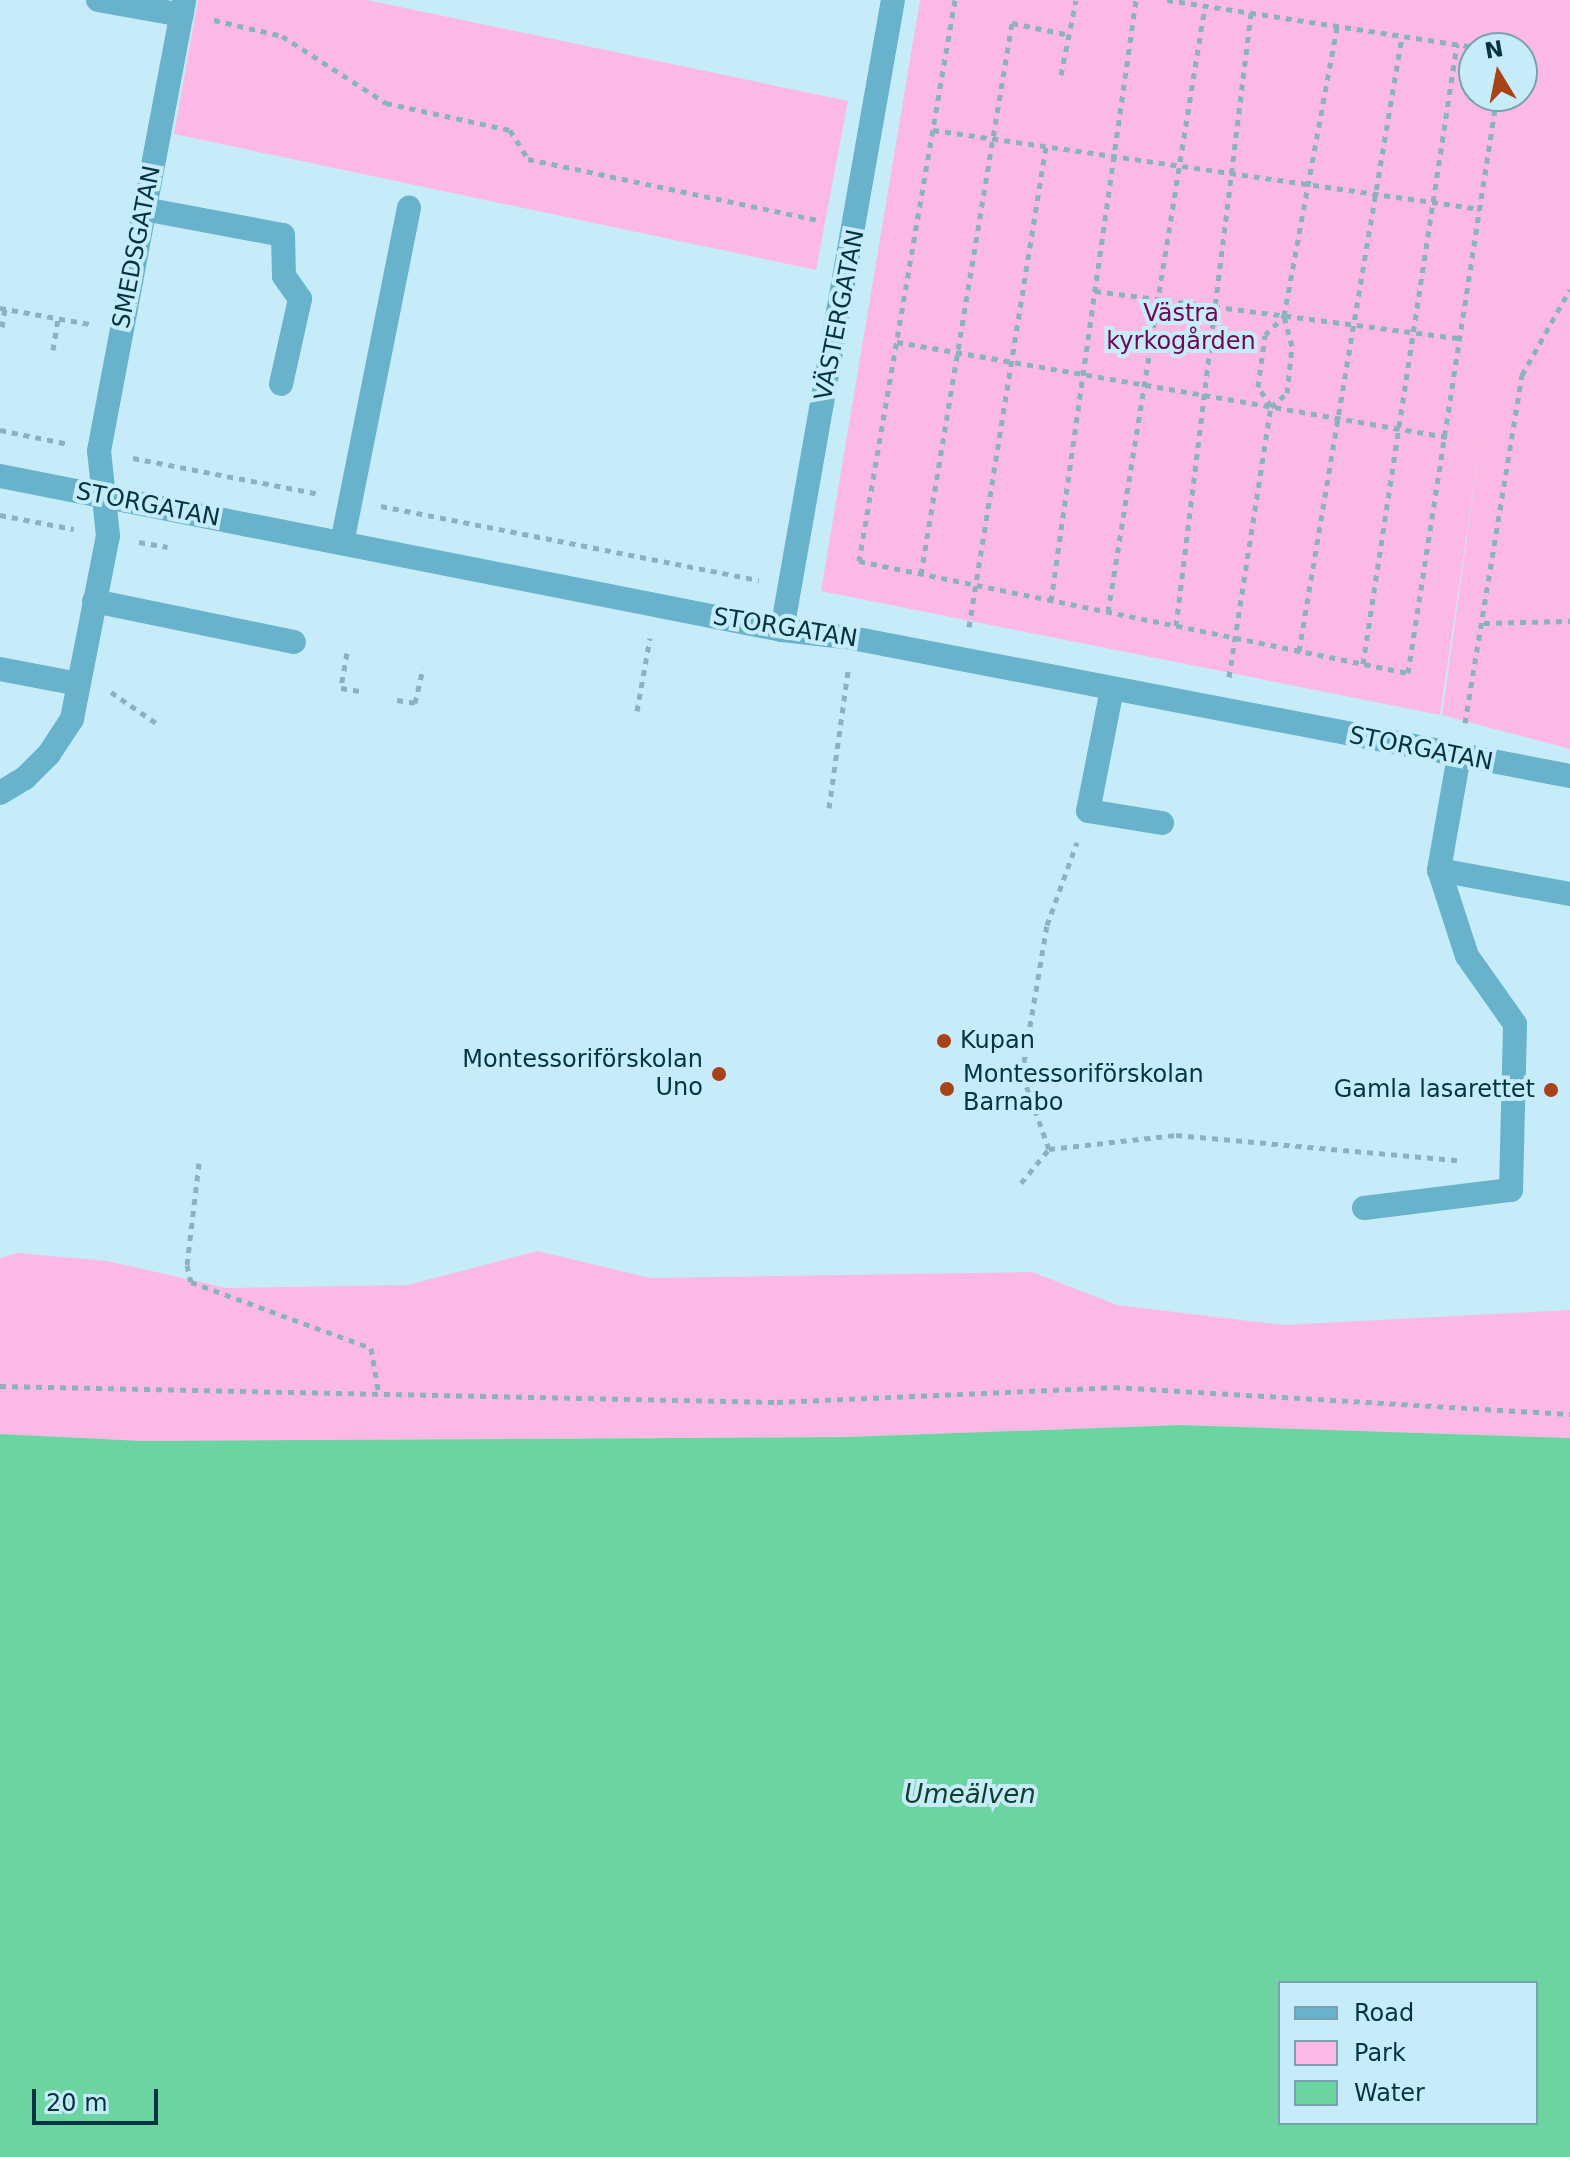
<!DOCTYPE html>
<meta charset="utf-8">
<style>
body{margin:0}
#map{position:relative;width:1570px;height:2157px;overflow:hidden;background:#c7ecf9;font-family:"DejaVu Sans",sans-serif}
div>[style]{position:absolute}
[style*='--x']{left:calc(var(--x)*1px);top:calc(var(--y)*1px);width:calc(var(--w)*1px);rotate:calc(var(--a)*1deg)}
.green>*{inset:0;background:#fdb9e5}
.water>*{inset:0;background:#6cd4a0}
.path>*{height:5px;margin-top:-2.5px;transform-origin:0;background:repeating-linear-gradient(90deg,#8ab3c0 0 6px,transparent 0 12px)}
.minor>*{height:24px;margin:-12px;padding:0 12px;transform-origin:12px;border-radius:12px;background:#68b3cb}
.dots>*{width:22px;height:22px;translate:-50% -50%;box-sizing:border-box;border:4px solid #c7ecf9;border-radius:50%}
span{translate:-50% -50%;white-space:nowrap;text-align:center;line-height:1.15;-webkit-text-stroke:8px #c7ecf9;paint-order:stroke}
.street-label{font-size:24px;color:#023441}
.park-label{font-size:24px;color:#6e0757}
.poi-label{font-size:24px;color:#023441}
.left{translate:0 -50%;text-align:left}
.right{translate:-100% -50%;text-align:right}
.water-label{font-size:26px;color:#123f2a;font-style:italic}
.legend{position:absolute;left:1278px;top:1981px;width:260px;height:144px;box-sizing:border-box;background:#c7ecf9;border:2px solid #78a2af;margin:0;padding:10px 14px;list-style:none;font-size:24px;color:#023441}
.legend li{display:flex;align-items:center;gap:16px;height:40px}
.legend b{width:40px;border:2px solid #78a2af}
.north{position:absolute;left:1458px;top:32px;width:80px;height:80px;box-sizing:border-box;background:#c7ecf9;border:2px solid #78a2af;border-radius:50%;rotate:350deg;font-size:22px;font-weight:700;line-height:32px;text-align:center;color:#023441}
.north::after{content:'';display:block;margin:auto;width:28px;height:36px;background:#a84219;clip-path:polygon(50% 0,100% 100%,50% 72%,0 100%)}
.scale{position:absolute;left:32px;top:2089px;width:126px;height:36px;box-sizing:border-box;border:4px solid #023441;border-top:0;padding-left:10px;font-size:24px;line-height:28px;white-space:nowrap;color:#023441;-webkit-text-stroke:6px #c7ecf9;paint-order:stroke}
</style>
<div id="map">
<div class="green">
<div style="clip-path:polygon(198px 0,367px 0,848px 101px,816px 270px,174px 134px)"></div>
<div style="clip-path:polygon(evenodd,920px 0,1570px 0,1570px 749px,1442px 715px,1481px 438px,1440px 715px,821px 591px,920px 0,1522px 48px,1522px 96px,1474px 96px,1474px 48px,1522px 48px)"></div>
<div style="clip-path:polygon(538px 1251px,650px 1278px,1032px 1272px,1117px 1305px,1283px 1325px,1570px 1310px,1570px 1438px,1181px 1425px,845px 1437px,143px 1441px,0 1434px,0 1258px,17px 1253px,107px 1261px,227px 1288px,408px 1285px)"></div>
</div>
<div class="water">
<div style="clip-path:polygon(evenodd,1181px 1425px,1570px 1438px,1570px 2157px,0 2157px,0 1434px,143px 1441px,845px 1437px,1181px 1425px,1280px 1983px,1536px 1983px,1536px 2123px,1280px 2123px,1280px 1983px)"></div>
</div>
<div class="path">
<div style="--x:955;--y:0;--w:569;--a:99.71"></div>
<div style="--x:859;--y:561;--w:560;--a:11.53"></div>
<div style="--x:1408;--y:673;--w:584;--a:-81.23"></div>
<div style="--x:1167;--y:0;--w:319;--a:8.7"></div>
<div style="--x:214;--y:20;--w:70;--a:13.2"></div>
<div style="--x:282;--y:36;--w:124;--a:32.8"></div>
<div style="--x:386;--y:103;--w:127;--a:12.3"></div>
<div style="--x:510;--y:130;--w:34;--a:58"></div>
<div style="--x:528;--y:159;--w:299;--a:11.9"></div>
<div style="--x:1061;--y:75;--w:76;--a:-78.7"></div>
<div style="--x:933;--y:130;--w:553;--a:8.22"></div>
<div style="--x:1095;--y:291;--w:371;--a:7.4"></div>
<div style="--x:0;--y:308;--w:91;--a:10.1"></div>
<div style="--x:2;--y:327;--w:18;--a:-81"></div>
<div style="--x:897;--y:342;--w:558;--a:9.8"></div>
<div style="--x:53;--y:350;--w:32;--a:-81"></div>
<div style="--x:1271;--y:406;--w:23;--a:-124"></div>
<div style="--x:1258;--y:387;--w:52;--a:-82.3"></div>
<div style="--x:1265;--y:335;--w:27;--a:-45"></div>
<div style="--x:0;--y:430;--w:70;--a:11.5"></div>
<div style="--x:133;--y:458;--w:190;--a:10.9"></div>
<div style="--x:381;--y:506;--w:385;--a:11.1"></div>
<div style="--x:0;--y:515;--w:75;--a:10.7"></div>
<div style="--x:139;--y:542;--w:29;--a:10"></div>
<div style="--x:921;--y:574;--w:558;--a:-80.62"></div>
<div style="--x:1012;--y:23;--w:59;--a:11.7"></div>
<div style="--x:1051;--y:601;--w:607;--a:-81.95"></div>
<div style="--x:1108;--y:612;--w:614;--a:-80.91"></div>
<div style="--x:1484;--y:623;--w:86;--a:-1.3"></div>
<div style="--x:1176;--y:626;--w:618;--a:-83.02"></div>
<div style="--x:969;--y:627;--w:487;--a:-80.9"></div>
<div style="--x:1299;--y:651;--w:624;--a:-80.49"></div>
<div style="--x:347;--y:653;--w:36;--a:100"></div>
<div style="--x:341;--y:688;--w:19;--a:9"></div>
<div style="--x:1363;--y:664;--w:627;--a:-81.38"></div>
<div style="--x:1229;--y:677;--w:273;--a:-81.2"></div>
<div style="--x:1271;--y:407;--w:21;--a:-41"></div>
<div style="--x:1287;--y:393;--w:47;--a:-83.9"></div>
<div style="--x:1292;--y:346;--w:31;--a:-105"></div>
<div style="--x:1284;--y:316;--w:295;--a:-79.6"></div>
<div style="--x:111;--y:692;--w:58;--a:34.5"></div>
<div style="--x:397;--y:700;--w:18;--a:9"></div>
<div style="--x:415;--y:703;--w:36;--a:-77"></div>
<div style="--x:637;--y:711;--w:74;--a:-79.9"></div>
<div style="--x:1465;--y:723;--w:353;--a:-80.7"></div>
<div style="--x:1522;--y:375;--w:98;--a:-60.8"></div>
<div style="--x:829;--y:808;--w:138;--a:-82.1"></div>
<div style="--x:1049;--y:1149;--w:80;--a:-109.8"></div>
<div style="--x:1022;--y:1074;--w:151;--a:-80.5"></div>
<div style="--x:1047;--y:925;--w:88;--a:-70.1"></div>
<div style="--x:199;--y:1163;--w:103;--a:96.7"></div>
<div style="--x:187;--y:1265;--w:17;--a:77"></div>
<div style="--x:191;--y:1282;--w:192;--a:20.1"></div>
<div style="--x:371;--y:1348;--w:48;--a:80.3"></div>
<div style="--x:1021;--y:1183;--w:44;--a:-50.5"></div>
<div style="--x:1049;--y:1149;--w:128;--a:-6.3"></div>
<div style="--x:1176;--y:1135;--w:283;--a:5.1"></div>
<div style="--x:0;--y:1386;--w:777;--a:1.18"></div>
<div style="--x:777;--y:1402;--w:337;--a:-2.5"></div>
<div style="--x:1114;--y:1387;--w:457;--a:3.4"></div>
</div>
<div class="minor">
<div style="--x:98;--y:0;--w:85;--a:10.1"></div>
<div style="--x:144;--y:209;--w:141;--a:10.6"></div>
<div style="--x:283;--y:235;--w:41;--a:88.6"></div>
<div style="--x:284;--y:276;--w:28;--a:55"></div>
<div style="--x:300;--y:299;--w:87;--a:102.6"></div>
<div style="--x:0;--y:476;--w:797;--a:11.14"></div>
<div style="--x:782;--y:630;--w:70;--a:6.5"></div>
<div style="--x:852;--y:638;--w:731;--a:10.88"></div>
<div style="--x:342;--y:543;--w:342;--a:-78.7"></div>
<div style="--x:94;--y:601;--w:204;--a:11.6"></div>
<div style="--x:782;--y:630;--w:640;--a:-80.01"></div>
<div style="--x:0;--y:669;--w:80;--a:10.8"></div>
<div style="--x:1112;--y:689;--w:124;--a:101.1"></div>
<div style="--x:1088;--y:811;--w:75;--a:9.2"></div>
<div style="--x:1459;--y:756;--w:116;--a:100"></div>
<div style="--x:1439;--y:870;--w:133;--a:10.4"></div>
<div style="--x:0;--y:793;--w:29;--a:-31"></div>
<div style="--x:25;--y:778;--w:34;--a:-45"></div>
<div style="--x:49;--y:754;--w:42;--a:-56.7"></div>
<div style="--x:72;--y:719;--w:187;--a:-78.9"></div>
<div style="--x:108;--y:536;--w:85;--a:-96"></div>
<div style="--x:99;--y:451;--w:459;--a:-79.3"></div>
<div style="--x:1364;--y:1208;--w:148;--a:-7"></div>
<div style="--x:1511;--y:1190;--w:166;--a:-88.6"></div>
<div style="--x:1515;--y:1024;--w:83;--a:-125.2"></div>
<div style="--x:1467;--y:956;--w:90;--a:-108"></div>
</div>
<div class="dots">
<div style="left:944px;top:1041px;background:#a84219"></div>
<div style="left:719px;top:1074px;background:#a84219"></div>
<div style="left:947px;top:1089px;background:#a84219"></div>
<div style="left:1551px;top:1090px;background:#a84219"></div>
</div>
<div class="street-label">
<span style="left:137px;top:247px;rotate:-79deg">SMEDSGATAN</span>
<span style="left:840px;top:315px;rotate:-79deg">VÄSTERGATAN</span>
<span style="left:148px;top:505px;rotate:11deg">STORGATAN</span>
<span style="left:785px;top:628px;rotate:9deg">STORGATAN</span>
<span style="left:1421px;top:749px;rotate:11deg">STORGATAN</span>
</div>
<div class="park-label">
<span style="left:1181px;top:328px">Västra<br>kyrkogården</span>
</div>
<div class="poi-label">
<span class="left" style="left:960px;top:1041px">Kupan</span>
<span class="right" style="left:703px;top:1074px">Montessoriförskolan<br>Uno</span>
<span class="left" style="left:963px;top:1089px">Montessoriförskolan<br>Barnabo</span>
<span class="right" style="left:1535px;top:1090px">Gamla lasarettet</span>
</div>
<div class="water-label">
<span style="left:970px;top:1795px">Umeälven</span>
</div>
<ul class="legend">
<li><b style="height:10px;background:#68b3cb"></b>Road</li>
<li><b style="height:22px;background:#fdb9e5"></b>Park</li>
<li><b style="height:22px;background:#6cd4a0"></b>Water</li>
</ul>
<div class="north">N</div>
<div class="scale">20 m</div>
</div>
